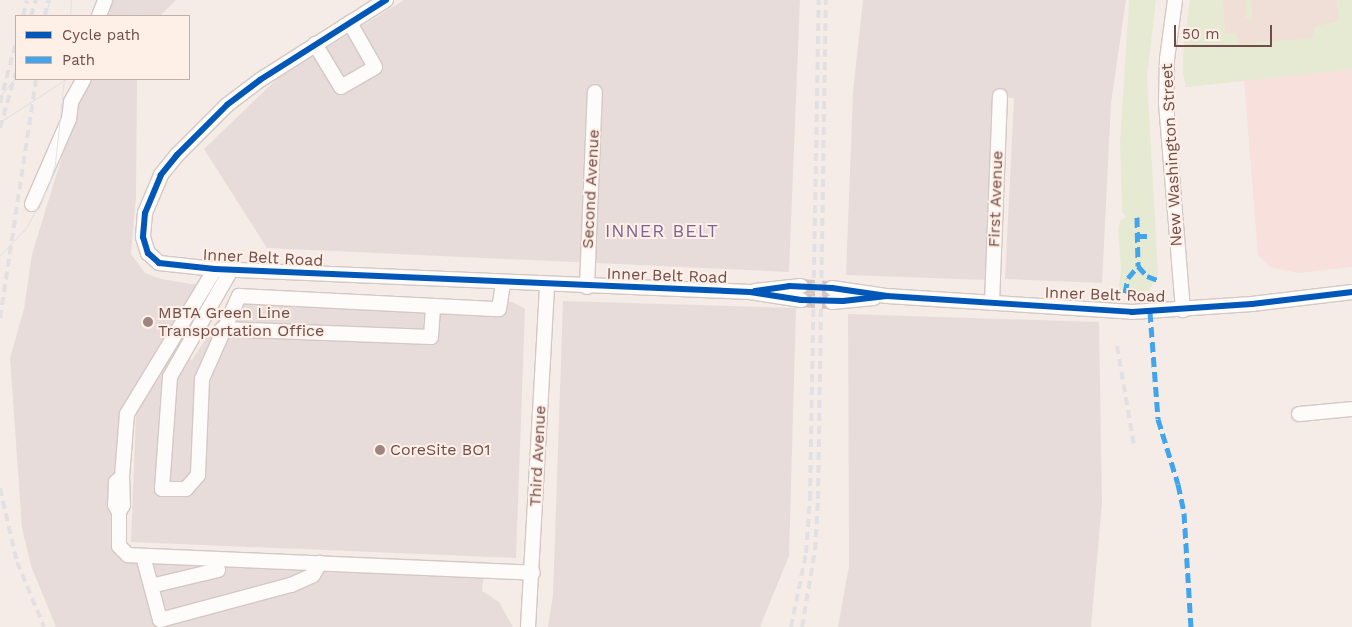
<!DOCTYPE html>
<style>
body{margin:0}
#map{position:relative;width:1352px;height:627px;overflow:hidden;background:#f5ece7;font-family:"Work Sans",sans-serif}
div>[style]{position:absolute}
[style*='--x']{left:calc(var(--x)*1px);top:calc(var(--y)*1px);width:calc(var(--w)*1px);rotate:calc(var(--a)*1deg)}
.residential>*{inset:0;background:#f0dfd7}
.commercial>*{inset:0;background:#f8e0dd}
.industrial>*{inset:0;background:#e7dcd9}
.green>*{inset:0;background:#e7ead2}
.minor-tunnel>*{height:14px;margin-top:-7px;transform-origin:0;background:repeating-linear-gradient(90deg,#d4c4c0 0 14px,transparent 0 21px)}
.roads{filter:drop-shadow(1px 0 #d4c8c5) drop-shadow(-1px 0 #d4c8c5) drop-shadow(0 1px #d4c8c5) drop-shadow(0 -1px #d4c8c5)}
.minor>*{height:14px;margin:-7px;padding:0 7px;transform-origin:7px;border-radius:7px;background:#fefcfb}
.tram>*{height:1px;margin:-0.5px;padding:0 0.5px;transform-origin:0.5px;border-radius:0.5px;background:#e2e0e3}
.rail>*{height:4px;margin-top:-2px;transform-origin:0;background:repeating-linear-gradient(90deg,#e2e0e3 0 8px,transparent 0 13px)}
.quiet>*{height:5px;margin-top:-2.5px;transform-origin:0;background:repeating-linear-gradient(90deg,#42a4ec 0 10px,transparent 0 15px)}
.cycleway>*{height:6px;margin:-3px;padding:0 3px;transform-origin:3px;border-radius:3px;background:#0057b8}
.dots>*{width:14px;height:14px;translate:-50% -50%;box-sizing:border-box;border:2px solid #feefe7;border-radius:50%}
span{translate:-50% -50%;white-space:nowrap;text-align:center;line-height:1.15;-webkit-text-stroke:4px #feefe7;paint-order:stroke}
.street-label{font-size:16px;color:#714d49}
.poi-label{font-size:16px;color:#714d49}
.left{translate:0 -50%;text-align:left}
.neighbourhood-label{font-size:18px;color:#786594;letter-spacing:1px}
.legend{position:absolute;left:15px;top:15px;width:175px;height:65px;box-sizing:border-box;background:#feefe7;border:1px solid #c6aea8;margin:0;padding:6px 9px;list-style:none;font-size:15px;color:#714d49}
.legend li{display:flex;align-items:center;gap:10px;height:25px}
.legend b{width:25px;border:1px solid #c6aea8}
.scale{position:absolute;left:1174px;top:25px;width:98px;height:22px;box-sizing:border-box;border:2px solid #714d49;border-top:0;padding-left:6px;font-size:15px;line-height:18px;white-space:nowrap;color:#714d49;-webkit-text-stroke:4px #feefe7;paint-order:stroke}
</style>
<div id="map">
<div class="residential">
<div style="clip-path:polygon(1190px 0,1352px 0,1352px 69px,1186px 87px,1183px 71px,1184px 46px)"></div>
</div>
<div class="commercial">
<div style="clip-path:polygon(1352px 69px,1352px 267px,1298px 273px,1270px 267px,1258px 255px,1244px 80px)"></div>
</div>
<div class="industrial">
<div style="clip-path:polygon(113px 0,176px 0,160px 16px,108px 16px)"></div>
<div style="clip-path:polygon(404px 0,800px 0,789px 272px,267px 248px,204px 149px,278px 78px)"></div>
<div style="clip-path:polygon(863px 0,1126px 0,1111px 103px,1102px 283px,1005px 279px,1014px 98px,996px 97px,988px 280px,846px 275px,853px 92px)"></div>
<div style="clip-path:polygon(86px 79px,137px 79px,136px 196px,131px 254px,145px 273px,161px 279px,192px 284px,217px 283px,131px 414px,126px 547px,485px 562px,482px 591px,499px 602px,513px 627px,56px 627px,31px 566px,22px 528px,10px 358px,24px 309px,32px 254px)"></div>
<div style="clip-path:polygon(237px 290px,512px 302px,525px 309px,516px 558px,131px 542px,136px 413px,175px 350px,192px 360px)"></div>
<div style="clip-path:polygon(563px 301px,796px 308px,789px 556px,760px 627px,548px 627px,553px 595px)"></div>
<div style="clip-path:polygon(848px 314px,1099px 322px,1102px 503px,1091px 627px,838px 627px,849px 566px)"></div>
</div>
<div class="green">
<div style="clip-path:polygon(1129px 0,1156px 0,1147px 76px,1158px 274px,1149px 291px,1118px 291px,1121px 269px,1118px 230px,1120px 221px,1126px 217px,1122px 212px,1120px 141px)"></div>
<div style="clip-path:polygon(1190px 0,1223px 0,1225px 34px,1236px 33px,1239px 44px,1314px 38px,1314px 27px,1339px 21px,1337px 0,1352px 0,1352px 69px,1186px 87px,1183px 71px,1184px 46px)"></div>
<div style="clip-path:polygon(1246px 0,1251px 0,1252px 20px,1245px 17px)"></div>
</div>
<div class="minor-tunnel">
<div style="--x:801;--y:286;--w:31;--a:4"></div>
<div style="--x:801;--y:300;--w:31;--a:4"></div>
</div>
<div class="roads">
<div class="minor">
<div style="--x:386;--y:0;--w:149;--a:147.6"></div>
<div style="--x:260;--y:80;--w:41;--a:142.9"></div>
<div style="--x:227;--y:105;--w:71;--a:135"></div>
<div style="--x:177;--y:155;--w:26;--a:129"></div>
<div style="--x:161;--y:175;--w:41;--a:112.8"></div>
<div style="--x:145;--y:213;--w:24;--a:95"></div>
<div style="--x:143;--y:237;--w:17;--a:73"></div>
<div style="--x:148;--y:253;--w:15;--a:42"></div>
<div style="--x:159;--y:263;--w:56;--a:6.1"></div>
<div style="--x:215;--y:269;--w:535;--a:2.46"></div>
<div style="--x:750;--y:292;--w:52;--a:8.9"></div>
<div style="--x:1175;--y:0;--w:60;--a:97.7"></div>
<div style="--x:1167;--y:59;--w:44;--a:91.3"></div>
<div style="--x:1166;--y:103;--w:208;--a:85.3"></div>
<div style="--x:99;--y:16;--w:17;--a:-69"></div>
<div style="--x:315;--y:44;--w:50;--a:58.8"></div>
<div style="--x:341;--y:87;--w:39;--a:-30"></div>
<div style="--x:375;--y:67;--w:51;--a:-119.6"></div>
<div style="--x:32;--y:204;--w:93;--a:-66.5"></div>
<div style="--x:69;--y:119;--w:17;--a:-83"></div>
<div style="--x:71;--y:102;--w:26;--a:-61"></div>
<div style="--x:231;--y:270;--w:123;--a:119.7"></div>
<div style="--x:170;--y:377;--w:112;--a:94.1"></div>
<div style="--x:162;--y:489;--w:24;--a:0"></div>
<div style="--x:186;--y:489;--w:18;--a:-49"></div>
<div style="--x:198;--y:475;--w:96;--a:-87.6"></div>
<div style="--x:202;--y:379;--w:91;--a:-66"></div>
<div style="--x:239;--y:296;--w:260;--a:2.9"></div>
<div style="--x:499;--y:309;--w:26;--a:-81"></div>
<div style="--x:587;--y:287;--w:195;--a:-87.7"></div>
<div style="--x:832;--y:288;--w:56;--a:8.3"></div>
<div style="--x:887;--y:296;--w:246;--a:3.7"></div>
<div style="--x:1132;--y:312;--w:120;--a:-3.8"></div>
<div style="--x:1252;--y:304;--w:101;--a:-6.8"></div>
<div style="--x:755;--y:291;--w:46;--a:-6.2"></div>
<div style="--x:832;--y:302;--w:42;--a:-5.4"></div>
<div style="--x:992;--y:303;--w:207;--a:-87.8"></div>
<div style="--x:222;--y:329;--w:209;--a:2.2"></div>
<div style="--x:431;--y:337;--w:31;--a:-86"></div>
<div style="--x:1299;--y:414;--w:53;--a:-5.4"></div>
<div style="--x:122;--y:477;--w:8;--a:140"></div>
<div style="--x:116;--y:482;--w:23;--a:92"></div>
<div style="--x:115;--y:505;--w:8;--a:60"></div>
<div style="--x:119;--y:512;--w:8;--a:-60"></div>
<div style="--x:123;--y:505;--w:28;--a:-92"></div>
<div style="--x:122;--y:477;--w:63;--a:-85.5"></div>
<div style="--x:127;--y:414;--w:170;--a:-58.7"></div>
<div style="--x:119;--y:512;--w:34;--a:90"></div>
<div style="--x:119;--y:546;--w:13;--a:45"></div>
<div style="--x:128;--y:555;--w:405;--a:2.5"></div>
<div style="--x:143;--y:556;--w:66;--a:75.1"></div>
<div style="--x:160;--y:620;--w:136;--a:-15"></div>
<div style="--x:291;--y:585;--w:24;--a:-24"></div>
<div style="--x:313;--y:575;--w:14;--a:-60"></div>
<div style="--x:151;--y:586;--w:69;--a:-13.4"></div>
<div style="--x:528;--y:627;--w:343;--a:-86.8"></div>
</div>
</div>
<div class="tram">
<div style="--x:45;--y:16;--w:17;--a:-73"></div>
<div style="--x:70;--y:16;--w:16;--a:-86"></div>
<div style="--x:130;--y:16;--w:23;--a:-45"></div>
<div style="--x:0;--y:96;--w:25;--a:-50"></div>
<div style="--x:0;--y:122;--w:79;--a:-33.1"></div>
<div style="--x:0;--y:255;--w:37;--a:-46"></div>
<div style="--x:26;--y:228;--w:47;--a:-61.8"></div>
<div style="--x:48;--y:187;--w:24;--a:-73"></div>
<div style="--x:55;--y:164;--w:85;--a:-84"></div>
</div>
<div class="rail">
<div style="--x:23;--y:16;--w:16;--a:-76"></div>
<div style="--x:31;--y:16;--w:17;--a:-73"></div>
<div style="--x:45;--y:16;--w:16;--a:-79"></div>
<div style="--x:0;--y:103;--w:63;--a:-75.3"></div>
<div style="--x:0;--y:128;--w:58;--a:-74.1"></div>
<div style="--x:0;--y:318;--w:242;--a:-81.4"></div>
<div style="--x:1117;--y:346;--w:100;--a:80.3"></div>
<div style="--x:0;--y:488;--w:76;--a:77.1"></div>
<div style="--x:17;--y:562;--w:70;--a:67.4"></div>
<div style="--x:791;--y:627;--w:76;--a:-78.5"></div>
<div style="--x:806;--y:553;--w:54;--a:-85.8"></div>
<div style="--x:810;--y:499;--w:499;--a:-89"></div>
<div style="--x:802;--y:627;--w:78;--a:-80.4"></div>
<div style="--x:815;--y:550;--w:51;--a:-86.6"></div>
<div style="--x:818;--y:499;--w:499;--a:-89.1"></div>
</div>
<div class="quiet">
<div style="--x:1137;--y:217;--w:49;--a:88.8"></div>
<div style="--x:1138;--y:266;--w:13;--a:48"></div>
<div style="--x:1147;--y:276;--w:14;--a:21"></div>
<div style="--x:1137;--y:236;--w:13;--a:0"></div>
<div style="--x:1125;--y:293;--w:15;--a:-79"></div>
<div style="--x:1128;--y:278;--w:16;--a:-50"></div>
<div style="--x:1150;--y:312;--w:107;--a:85.7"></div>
<div style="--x:1158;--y:419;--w:68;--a:72.9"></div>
<div style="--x:1178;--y:484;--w:30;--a:78"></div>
<div style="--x:1184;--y:513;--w:114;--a:86.5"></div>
</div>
<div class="cycleway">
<div style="--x:386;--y:0;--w:149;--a:147.6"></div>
<div style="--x:260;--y:80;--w:41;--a:142.9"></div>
<div style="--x:227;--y:105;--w:71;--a:135"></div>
<div style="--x:177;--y:155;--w:26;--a:129"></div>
<div style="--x:161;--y:175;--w:41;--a:112.8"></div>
<div style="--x:145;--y:213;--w:24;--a:95"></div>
<div style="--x:143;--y:237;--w:17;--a:73"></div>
<div style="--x:148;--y:253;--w:15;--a:42"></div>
<div style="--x:159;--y:263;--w:56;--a:6.1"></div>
<div style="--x:215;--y:269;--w:535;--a:2.46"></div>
<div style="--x:750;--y:292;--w:52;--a:8.9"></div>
<div style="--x:801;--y:300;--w:42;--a:1.4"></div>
<div style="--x:843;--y:301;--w:44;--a:-6.5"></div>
<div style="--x:755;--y:291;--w:34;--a:-8"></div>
<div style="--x:789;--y:286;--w:43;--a:2.7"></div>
<div style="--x:832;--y:288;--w:56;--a:8.3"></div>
<div style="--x:887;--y:296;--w:246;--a:3.7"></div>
<div style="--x:1132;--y:312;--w:120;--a:-3.8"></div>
<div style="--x:1252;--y:304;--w:101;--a:-6.8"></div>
</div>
<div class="dots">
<div style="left:148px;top:322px;background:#9f8580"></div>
<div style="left:380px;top:450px;background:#9f8580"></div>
</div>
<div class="street-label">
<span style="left:1172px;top:155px;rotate:-93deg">New Washington Street</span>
<span style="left:591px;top:189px;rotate:-87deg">Second Avenue</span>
<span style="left:996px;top:199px;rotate:-88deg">First Avenue</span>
<span style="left:263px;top:258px;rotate:3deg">Inner Belt Road</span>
<span style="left:667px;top:276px;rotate:2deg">Inner Belt Road</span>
<span style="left:1105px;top:295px;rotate:2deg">Inner Belt Road</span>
<span style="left:538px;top:456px;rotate:-87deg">Third Avenue</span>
</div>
<div class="poi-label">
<span class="left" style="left:158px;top:322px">MBTA Green Line<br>Transportation Office</span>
<span class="left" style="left:390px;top:450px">CoreSite BO1</span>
</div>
<div class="neighbourhood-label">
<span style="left:662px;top:231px">INNER BELT</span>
</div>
<ul class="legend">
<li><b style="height:6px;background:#0057b8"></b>Cycle path</li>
<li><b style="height:6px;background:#42a4ec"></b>Path</li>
</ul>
<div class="scale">50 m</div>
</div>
